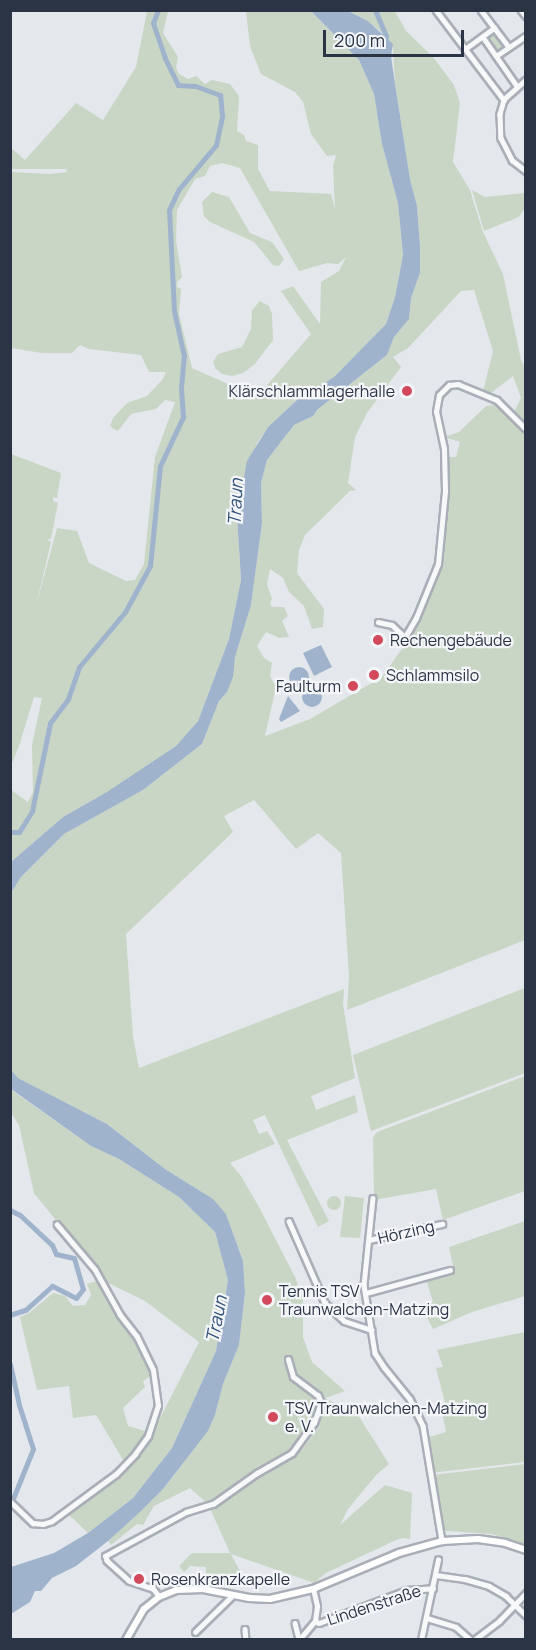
<!DOCTYPE html>
<meta charset="utf-8">
<style>
body{margin:0}
#map{position:relative;width:536px;height:1650px;overflow:hidden;background:#e4e7ec;font-family:Manrope,sans-serif}
div>[style]{position:absolute}
[style*='--x']{left:calc(var(--x)*1px);top:calc(var(--y)*1px);width:calc(var(--w)*1px);rotate:calc(var(--a)*1deg)}
.green>*{inset:0;background:#c9d6c5}
.round{border-radius:50%}
.water>*{inset:0;background:#9fb4cc}
.canal>*{height:5px;margin:-2.5px;padding:0 2.5px;transform-origin:2.5px;border-radius:2.5px;background:#9fb4cc}
.roads{filter:drop-shadow(2px 0 #a9aeb7) drop-shadow(-2px 0 #a9aeb7) drop-shadow(0 2px #a9aeb7) drop-shadow(0 -2px #a9aeb7)}
.minor>*{height:4.5px;margin:-2.25px;padding:0 2.25px;transform-origin:2.25px;border-radius:2.25px;background:#f7f8fa}
.major>*{height:6px;margin:-3px;padding:0 3px;transform-origin:3px;border-radius:3px;background:#fff}
.dots>*{width:16px;height:16px;translate:-50% -50%;box-sizing:border-box;border:3px solid #f4f6f9;border-radius:50%}
span{translate:-50% -50%;white-space:nowrap;text-align:center;line-height:1.15;-webkit-text-stroke:4.5px #f4f6f9;paint-order:stroke}
.poi-label{font-size:16px;color:#2b3445}
.right{translate:-100% -50%;text-align:right}
.left{translate:0 -50%;text-align:left}
.street-label{font-size:16px;color:#2b3445}
.water-label{font-size:18px;color:#34527a;font-style:italic}
.frame{position:absolute;inset:0;border:12px solid #2b3445;pointer-events:none}
.scale{position:absolute;left:323px;top:30px;width:141px;height:27px;box-sizing:border-box;border:3px solid #2b3445;border-top:0;padding-left:8px;font-size:18px;line-height:21px;white-space:nowrap;color:#2b3445;-webkit-text-stroke:4px #f4f6f9;paint-order:stroke}
</style>
<div id="map">
<div class="green">
<div style="clip-path:polygon(evenodd,147px 11px,168px 11px,163px 33px,178px 57px,176px 67px,179px 74px,188px 79px,196px 76px,205px 84px,212px 80px,230px 84px,239px 96px,237px 131px,244px 135px,246px 141px,258px 145px,258px 169px,270px 191px,331px 194px,335px 209px,333px 166px,336px 155px,327px 156px,311px 134px,303px 102px,295px 92px,261px 74px,250px 46px,246px 11px,311px 11px,331px 32px,338px 35px,359px 60px,374px 94px,382px 144px,398px 203px,403px 255px,395px 297px,386px 324px,334px 377px,297px 400px,268px 427px,257px 443px,237px 515px,241px 580px,229px 639px,198px 721px,176px 746px,108px 792px,63px 817px,11px 862px,11px 790px,28px 802px,33px 792px,32px 745px,42px 698px,34px 697px,19px 746px,11px 766px,11px 454px,61px 473px,57px 498px,53px 497px,53px 501px,58px 503px,51px 539px,47px 539px,51px 542px,36px 606px,57px 528px,77px 531px,89px 563px,126px 581px,135px 580px,144px 564px,155px 457px,175px 402px,165px 400px,156px 409px,131px 414px,118px 431px,114px 429px,110px 426px,113px 418px,127px 403px,147px 396px,163px 379px,166px 372px,149px 372px,141px 355px,89px 349px,80px 345px,72px 353px,42px 353px,11px 348px,11px 172px,50px 174px,67px 172px,66px 169px,11px 169px,10px 147px,25px 160px,76px 103px,103px 120px,136px 67px,147px 11px,222px 163px,240px 168px,299px 271px,327px 263px,338px 264px,346px 257px,339px 271px,321px 282px,320px 324px,293px 286px,281px 291px,311px 334px,257px 397px,192px 368px,179px 314px,181px 289px,177px 287px,177px 282px,182px 277px,176px 241px,177px 210px,195px 179px,205px 176px,210px 166px,222px 163px)"></div>
<div style="clip-path:polygon(evenodd,348px 11px,395px 11px,406px 31px,433px 57px,454px 85px,460px 103px,453px 162px,470px 190px,483px 232px,503px 274px,521px 360px,525px 367px,525px 940px,347px 1010px,349px 976px,341px 853px,318px 833px,296px 849px,254px 800px,224px 816px,233px 832px,126px 934px,133px 1037px,139px 1068px,344px 989px,343px 1004px,355px 1078px,311px 1096px,316px 1110px,355px 1095px,358px 1112px,287px 1140px,329px 1221px,318px 1227px,265px 1115px,253px 1120px,259px 1134px,267px 1131px,275px 1144px,230px 1163px,241px 1176px,259px 1207px,295px 1277px,303px 1299px,303px 1337px,312px 1362px,345px 1391px,325px 1398px,358px 1415px,389px 1464px,377px 1474px,348px 1509px,340px 1525px,385px 1485px,412px 1493px,410px 1539px,403px 1538px,396px 1540px,326px 1573px,314px 1583px,231px 1554px,240px 1571px,236px 1586px,219px 1586px,209px 1585px,206px 1581px,206px 1567px,190px 1566px,184px 1572px,179px 1566px,192px 1553px,230px 1553px,208px 1504px,190px 1488px,154px 1506px,143px 1525px,137px 1524px,111px 1545px,108px 1541px,163px 1489px,208px 1431px,215px 1415px,223px 1384px,239px 1345px,245px 1293px,243px 1261px,226px 1214px,202px 1192px,165px 1169px,107px 1124px,18px 1078px,11px 1070px,11px 893px,21px 877px,64px 834px,143px 790px,202px 744px,219px 701px,227px 692px,232px 677px,235px 657px,251px 605px,262px 523px,261px 483px,267px 460px,294px 425px,313px 416px,317px 410px,387px 355px,394px 337px,409px 319px,411px 297px,420px 273px,420px 246px,417px 206px,410px 179px,395px 84px,393px 48px,386px 36px,368px 21px,348px 11px,474px 290px,493px 351px,483px 391px,491px 393px,513px 376px,521px 398px,513px 414px,515px 423px,494px 405px,486px 406px,459px 432px,444px 437px,460px 442px,456px 457px,448px 457px,444px 560px,411px 636px,382px 677px,310px 719px,265px 736px,276px 687px,270px 676px,272px 663px,264px 658px,257px 646px,266px 632px,279px 638px,289px 637px,282px 621px,288px 616px,284px 607px,272px 607px,270px 603px,272px 599px,267px 584px,270px 569px,283px 578px,289px 592px,304px 606px,312px 629px,323px 627px,324px 609px,297px 573px,299px 550px,305px 535px,350px 491px,356px 490px,348px 483px,355px 437px,367px 413px,401px 367px,393px 357px,408px 348px,461px 291px,474px 290px,348px 11px,316px 1423px,320px 1426px,301px 1451px,298px 1449px,316px 1423px)"></div>
<div style="clip-path:polygon(494px 31px,506px 49px,496px 56px,485px 39px)"></div>
<div style="clip-path:polygon(472px 190px,485px 197px,524px 193px,525px 208px,519px 217px,484px 231px)"></div>
<div style="clip-path:polygon(212px 192px,229px 197px,250px 233px,272px 242px,284px 259px,279px 266px,273px 265px,254px 242px,210px 222px,204px 216px,202px 202px)"></div>
<div style="clip-path:polygon(260px 301px,269px 306px,272px 314px,273px 340px,255px 364px,243px 373px,232px 376px,222px 374px,216px 369px,213px 362px,218px 354px,242px 347px,251px 329px,252px 310px)"></div>
<div style="clip-path:polygon(525px 988px,525px 1073px,371px 1131px,353px 1055px)"></div>
<div style="clip-path:polygon(525px 1076px,525px 1191px,443px 1220px,436px 1189px,374px 1200px,373px 1138px,377px 1132px)"></div>
<div style="clip-path:polygon(10px 1089px,91px 1146px,119px 1159px,179px 1197px,215px 1232px,228px 1280px,216px 1351px,172px 1448px,133px 1498px,88px 1533px,69px 1515px,113px 1482px,138px 1450px,125px 1463px,96px 1415px,73px 1418px,69px 1386px,37px 1390px,20px 1317px,29px 1313px,53px 1293px,65px 1296px,73px 1306px,85px 1305px,91px 1295px,87px 1284px,100px 1280px,135px 1338px,152px 1375px,143px 1381px,145px 1387px,123px 1408px,128px 1426px,148px 1432px,142px 1445px,154px 1430px,199px 1342px,145px 1301px,106px 1282px,34px 1193px,19px 1125px,11px 1113px)"></div>
<div style="clip-path:polygon(345px 1196px,364px 1198px,360px 1238px,340px 1237px)"></div>
<div class="round" style="left:327px;top:1196px;width:14px;height:14px"></div>
<div style="clip-path:polygon(525px 1221px,525px 1296px,472px 1312px,433px 1329px,421px 1306px,433px 1302px,426px 1279px,454px 1271px,449px 1247px)"></div>
<div style="clip-path:polygon(525px 1332px,525px 1462px,430px 1473px,426px 1438px,446px 1432px,442px 1412px,447px 1410px,436px 1368px,443px 1367px,437px 1350px)"></div>
<div style="clip-path:polygon(525px 1464px,525px 1544px,492px 1534px,446px 1531px,438px 1521px,433px 1475px)"></div>
</div>
<div class="water">
<div style="clip-path:polygon(311px 11px,348px 11px,368px 21px,393px 44px,391px 56px,395px 84px,410px 179px,417px 206px,420px 246px,420px 273px,411px 298px,409px 319px,394px 337px,387px 355px,317px 410px,313px 416px,294px 425px,267px 460px,261px 483px,262px 523px,251px 605px,235px 657px,233px 677px,227px 692px,219px 701px,202px 744px,143px 790px,64px 834px,21px 877px,11px 893px,11px 862px,63px 817px,107px 792px,176px 746px,198px 721px,229px 639px,241px 580px,237px 515px,247px 461px,268px 427px,297px 400px,334px 377px,386px 324px,395px 297px,403px 255px,398px 203px,382px 144px,374px 94px,359px 60px)"></div>
<div style="clip-path:polygon(321px 645px,332px 667px,314px 676px,303px 653px)"></div>
<div class="round" style="left:289px;top:667px;width:20px;height:20px"></div>
<div class="round" style="left:302px;top:687px;width:20px;height:20px"></div>
<div style="clip-path:polygon(288px 696px,300px 711px,281px 722px,279px 719px)"></div>
<div style="clip-path:polygon(11px 1070px,18px 1078px,107px 1124px,165px 1169px,213px 1199px,226px 1214px,243px 1261px,245px 1293px,239px 1345px,223px 1384px,215px 1415px,208px 1431px,163px 1489px,141px 1511px,108px 1541px,76px 1566px,52px 1578px,41px 1591px,35px 1591px,30px 1602px,11px 1614px,11px 1567px,54px 1553px,88px 1533px,133px 1498px,172px 1448px,216px 1351px,228px 1280px,215px 1232px,179px 1197px,119px 1159px,91px 1146px,11px 1089px)"></div>
</div>
<div class="canal">
<div style="--x:375;--y:10;--w:28;--a:67"></div>
<div style="--x:386;--y:36;--w:5;--a:101"></div>
<div style="--x:10;--y:832;--w:9;--a:0"></div>
<div style="--x:19;--y:832;--w:25;--a:-58"></div>
<div style="--x:32;--y:811;--w:90;--a:-78.4"></div>
<div style="--x:50;--y:723;--w:30;--a:-53"></div>
<div style="--x:68;--y:699;--w:34;--a:-71"></div>
<div style="--x:79;--y:667;--w:72;--a:-50.1"></div>
<div style="--x:125;--y:612;--w:52;--a:-61.5"></div>
<div style="--x:150;--y:566;--w:100;--a:-84.3"></div>
<div style="--x:160;--y:466;--w:54;--a:-64.9"></div>
<div style="--x:183;--y:417;--w:29;--a:-94"></div>
<div style="--x:181;--y:388;--w:32;--a:-85"></div>
<div style="--x:184;--y:356;--w:46;--a:-102.5"></div>
<div style="--x:174;--y:311;--w:101;--a:-92.8"></div>
<div style="--x:169;--y:210;--w:23;--a:-65"></div>
<div style="--x:179;--y:189;--w:57;--a:-49.9"></div>
<div style="--x:216;--y:145;--w:30;--a:-78"></div>
<div style="--x:222;--y:116;--w:21;--a:-95"></div>
<div style="--x:220;--y:95;--w:27;--a:-160"></div>
<div style="--x:195;--y:86;--w:17;--a:-177"></div>
<div style="--x:178;--y:85;--w:30;--a:-116"></div>
<div style="--x:165;--y:58;--w:37;--a:-109"></div>
<div style="--x:153;--y:23;--w:14;--a:-69"></div>
<div style="--x:10;--y:1210;--w:11;--a:27"></div>
<div style="--x:20;--y:1215;--w:44;--a:43.2"></div>
<div style="--x:52;--y:1245;--w:10;--a:66"></div>
<div style="--x:56;--y:1254;--w:18;--a:13"></div>
<div style="--x:74;--y:1258;--w:32;--a:74"></div>
<div style="--x:83;--y:1289;--w:11;--a:128"></div>
<div style="--x:76;--y:1298;--w:27;--a:-153"></div>
<div style="--x:52;--y:1286;--w:36;--a:138"></div>
<div style="--x:25;--y:1310;--w:16;--a:162"></div>
<div style="--x:10;--y:1364;--w:42;--a:77.6"></div>
<div style="--x:19;--y:1405;--w:46;--a:72.3"></div>
<div style="--x:33;--y:1449;--w:61;--a:112"></div>
</div>
<div class="roads">
<div class="minor">
<div style="--x:436;--y:10;--w:113;--a:52.9"></div>
<div style="--x:481;--y:10;--w:46;--a:52.9"></div>
<div style="--x:521;--y:10;--w:8;--a:50"></div>
<div style="--x:483;--y:37;--w:60;--a:55.2"></div>
<div style="--x:465;--y:49;--w:36;--a:-36"></div>
<div style="--x:496;--y:56;--w:36;--a:-34"></div>
<div style="--x:526;--y:80;--w:30;--a:138"></div>
<div style="--x:504;--y:100;--w:15;--a:106"></div>
<div style="--x:500;--y:114;--w:24;--a:88"></div>
<div style="--x:501;--y:138;--w:25;--a:63"></div>
<div style="--x:512;--y:160;--w:18;--a:38"></div>
<div style="--x:378;--y:622;--w:14;--a:12"></div>
<div style="--x:392;--y:625;--w:18;--a:43"></div>
<div style="--x:405;--y:637;--w:22;--a:-60"></div>
<div style="--x:416;--y:618;--w:58;--a:-67.8"></div>
<div style="--x:438;--y:564;--w:73;--a:-84.5"></div>
<div style="--x:445;--y:491;--w:42;--a:-91.4"></div>
<div style="--x:444;--y:449;--w:38;--a:-102"></div>
<div style="--x:436;--y:412;--w:17;--a:-80"></div>
<div style="--x:439;--y:395;--w:14;--a:-45"></div>
<div style="--x:449;--y:385;--w:9;--a:-6"></div>
<div style="--x:458;--y:384;--w:42;--a:22.3"></div>
<div style="--x:497;--y:400;--w:41;--a:45"></div>
<div style="--x:373;--y:1198;--w:87;--a:95.9"></div>
<div style="--x:364;--y:1285;--w:69;--a:80.8"></div>
<div style="--x:375;--y:1353;--w:17;--a:57"></div>
<div style="--x:384;--y:1367;--w:41;--a:50.9"></div>
<div style="--x:410;--y:1399;--w:30;--a:64"></div>
<div style="--x:423;--y:1426;--w:117;--a:80.6"></div>
<div style="--x:289;--y:1221;--w:90;--a:66.3"></div>
<div style="--x:325;--y:1303;--w:26;--a:43"></div>
<div style="--x:344;--y:1321;--w:29;--a:18"></div>
<div style="--x:369;--y:1240;--w:75;--a:-12.4"></div>
<div style="--x:366;--y:1293;--w:87;--a:-15.3"></div>
<div style="--x:10;--y:1501;--w:32;--a:44"></div>
<div style="--x:33;--y:1523;--w:10;--a:6"></div>
<div style="--x:43;--y:1524;--w:9;--a:-18"></div>
<div style="--x:52;--y:1521;--w:79;--a:-36.3"></div>
<div style="--x:116;--y:1474;--w:28;--a:-46"></div>
<div style="--x:135;--y:1454;--w:22;--a:-54"></div>
<div style="--x:148;--y:1436;--w:32;--a:-72"></div>
<div style="--x:158;--y:1406;--w:36;--a:-98"></div>
<div style="--x:153;--y:1370;--w:37;--a:-116"></div>
<div style="--x:137;--y:1337;--w:28;--a:-128"></div>
<div style="--x:120;--y:1315;--w:51;--a:-119.1"></div>
<div style="--x:95;--y:1270;--w:59;--a:-130.2"></div>
<div style="--x:436;--y:1575;--w:29;--a:8"></div>
<div style="--x:465;--y:1579;--w:25;--a:16"></div>
<div style="--x:489;--y:1586;--w:20;--a:30"></div>
<div style="--x:506;--y:1596;--w:28;--a:44"></div>
<div style="--x:159;--y:1597;--w:10;--a:-127"></div>
<div style="--x:153;--y:1589;--w:25;--a:-162"></div>
<div style="--x:129;--y:1581;--w:30;--a:-138"></div>
<div style="--x:107;--y:1561;--w:5;--a:-112"></div>
<div style="--x:105;--y:1556;--w:92;--a:-28.5"></div>
<div style="--x:186;--y:1512;--w:28;--a:-17"></div>
<div style="--x:213;--y:1504;--w:54;--a:-35.2"></div>
<div style="--x:257;--y:1473;--w:40;--a:-29.7"></div>
<div style="--x:292;--y:1453;--w:37;--a:-54"></div>
<div style="--x:314;--y:1423;--w:21;--a:-71"></div>
<div style="--x:321;--y:1403;--w:8;--a:-113"></div>
<div style="--x:318;--y:1396;--w:31;--a:-143"></div>
<div style="--x:293;--y:1377;--w:18;--a:-106"></div>
<div style="--x:427;--y:1618;--w:30;--a:17"></div>
<div style="--x:456;--y:1627;--w:20;--a:41"></div>
<div style="--x:315;--y:1621;--w:4;--a:27"></div>
<div style="--x:319;--y:1623;--w:94;--a:-20.6"></div>
<div style="--x:407;--y:1590;--w:26;--a:-4"></div>
<div style="--x:295;--y:1623;--w:16;--a:76"></div>
<div style="--x:245;--y:1629;--w:11;--a:85"></div>
<div style="--x:195;--y:1632;--w:53;--a:-44.2"></div>
<div style="--x:299;--y:1640;--w:25;--a:-50"></div>
<div style="--x:315;--y:1621;--w:15;--a:-82"></div>
<div style="--x:317;--y:1606;--w:17;--a:-103"></div>
<div style="--x:421;--y:1640;--w:82;--a:-78"></div>
<div style="--x:474;--y:1640;--w:31;--a:-37"></div>
<div style="--x:499;--y:1621;--w:39;--a:-46"></div>
</div>
<div class="major">
<div style="--x:126;--y:1640;--w:36;--a:-60"></div>
<div style="--x:144;--y:1609;--w:19;--a:-39"></div>
<div style="--x:159;--y:1597;--w:18;--a:-22"></div>
<div style="--x:176;--y:1590;--w:27;--a:-2"></div>
<div style="--x:203;--y:1589;--w:47;--a:11.1"></div>
<div style="--x:249;--y:1598;--w:21;--a:3"></div>
<div style="--x:270;--y:1599;--w:44;--a:-13.1"></div>
<div style="--x:313;--y:1589;--w:93;--a:-22.7"></div>
<div style="--x:399;--y:1553;--w:45;--a:-15.6"></div>
<div style="--x:442;--y:1541;--w:36;--a:-3"></div>
<div style="--x:478;--y:1539;--w:27;--a:8"></div>
<div style="--x:505;--y:1543;--w:22;--a:18"></div>
</div>
</div>
<div class="dots">
<div style="left:407px;top:391px;background:#d1495b"></div>
<div style="left:378px;top:640px;background:#d1495b"></div>
<div style="left:374px;top:675px;background:#d1495b"></div>
<div style="left:353px;top:686px;background:#d1495b"></div>
<div style="left:267px;top:1300px;background:#d1495b"></div>
<div style="left:273px;top:1417px;background:#d1495b"></div>
<div style="left:139px;top:1579px;background:#d1495b"></div>
</div>
<div class="poi-label">
<span class="right" style="left:395px;top:391px">Klärschlammlagerhalle</span>
<span class="left" style="left:390px;top:640px">Rechengebäude</span>
<span class="left" style="left:386px;top:675px">Schlammsilo</span>
<span class="right" style="left:341px;top:686px">Faulturm</span>
<span class="left" style="left:279px;top:1300px">Tennis TSV<br>Traunwalchen-Matzing</span>
<span class="left" style="left:285px;top:1417px">TSV Traunwalchen-Matzing<br>e. V.</span>
<span class="left" style="left:151px;top:1579px">Rosenkranzkapelle</span>
</div>
<div class="street-label">
<span style="left:406px;top:1232px;rotate:-13deg">Hörzing</span>
<span style="left:374px;top:1605px;rotate:-18deg">Lindenstraße</span>
</div>
<div class="water-label">
<span style="left:235px;top:502px;rotate:-87deg">Traun</span>
<span style="left:216px;top:1319px;rotate:-79deg">Traun</span>
</div>
<div class="frame"></div>
<div class="scale">200 m</div>
</div>
